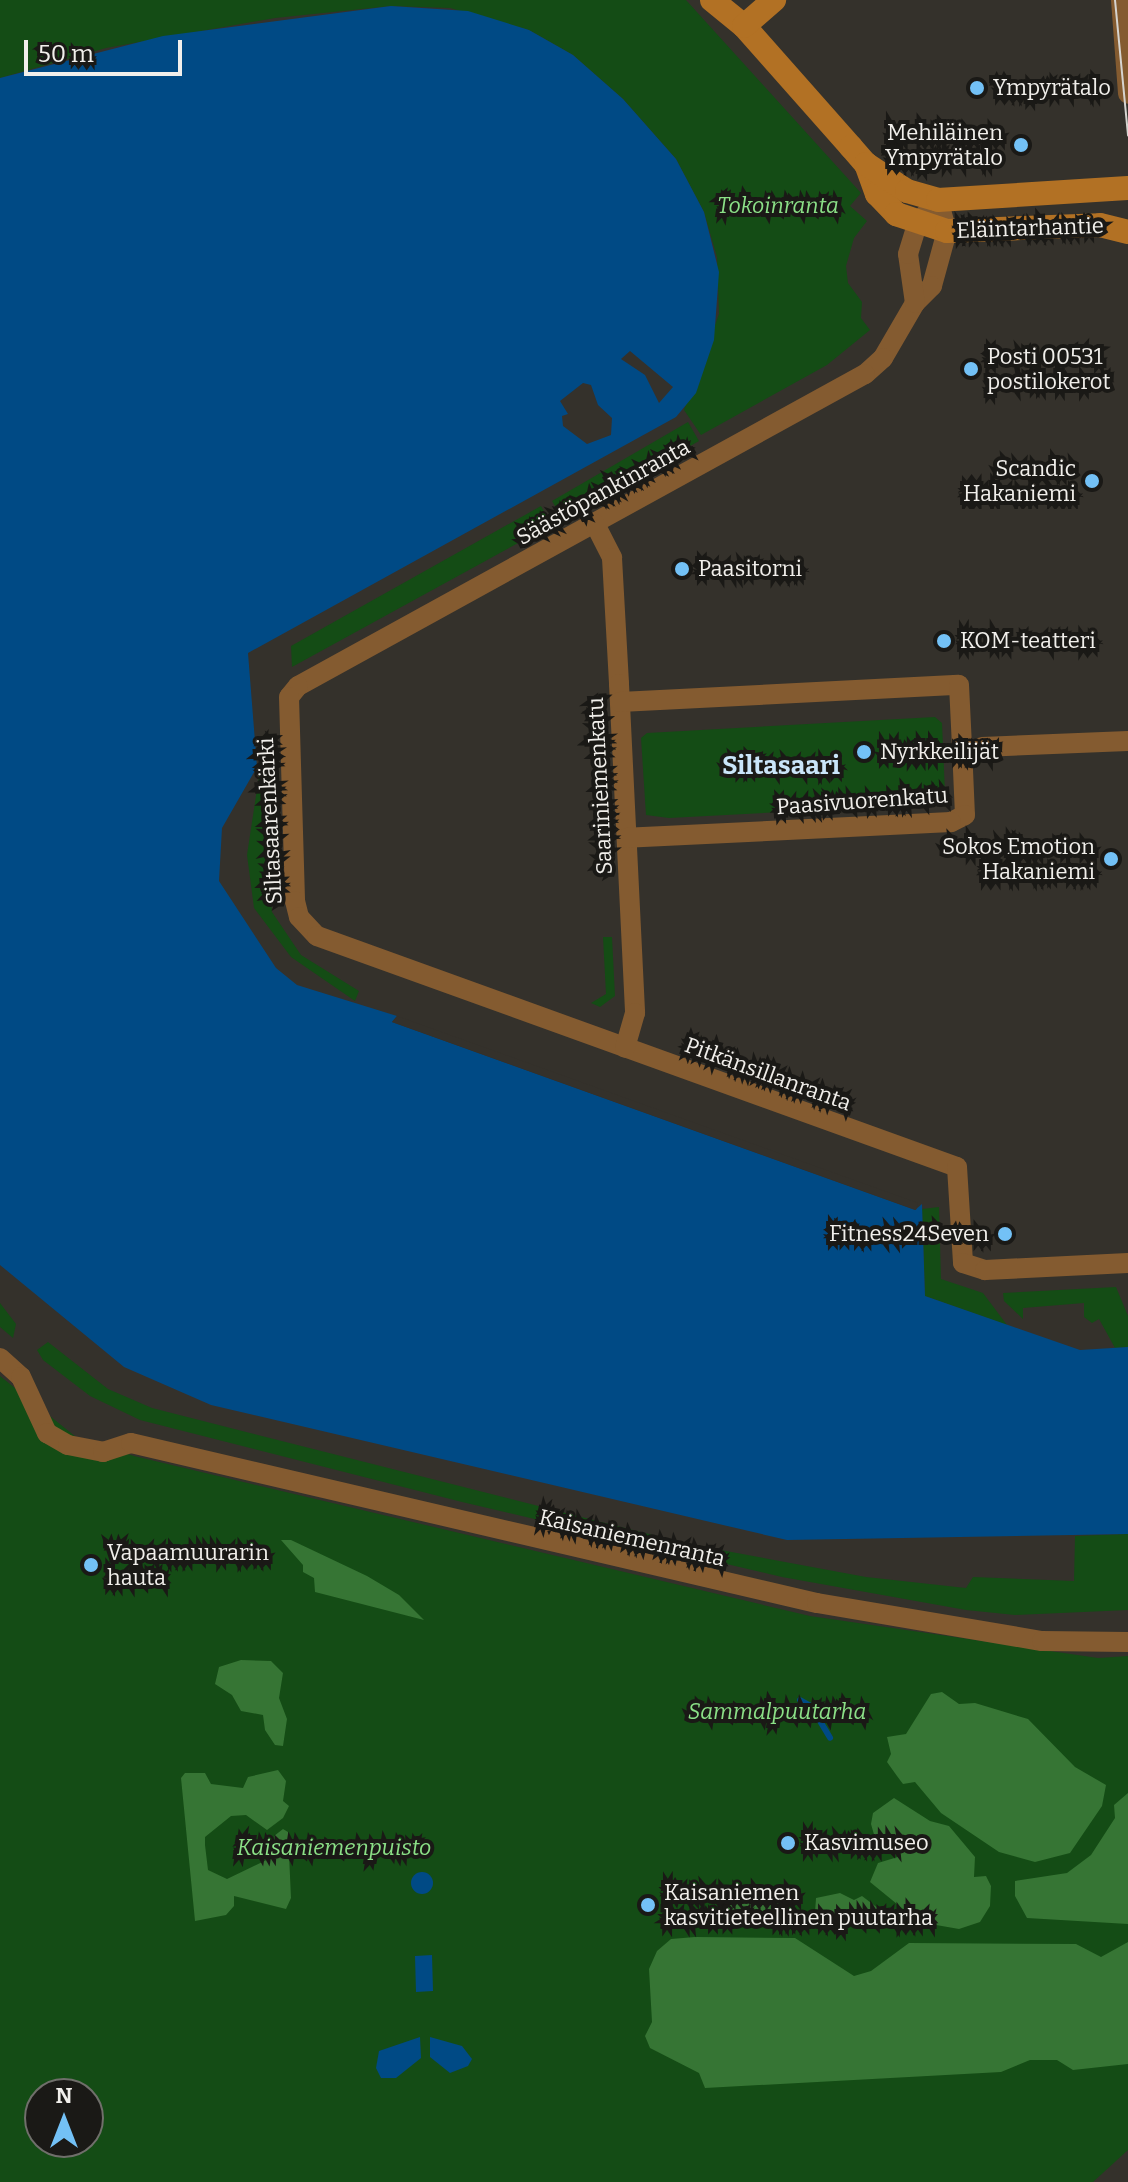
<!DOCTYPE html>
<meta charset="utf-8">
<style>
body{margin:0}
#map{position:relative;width:1128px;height:2182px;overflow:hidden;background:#34312b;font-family:Bitter,serif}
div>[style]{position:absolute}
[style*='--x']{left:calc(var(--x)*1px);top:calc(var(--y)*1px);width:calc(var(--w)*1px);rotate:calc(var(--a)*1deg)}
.green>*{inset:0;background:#144c15}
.forest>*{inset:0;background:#367534}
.water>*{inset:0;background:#004a85}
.round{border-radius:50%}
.pier>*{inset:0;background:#34312b}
.stream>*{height:6px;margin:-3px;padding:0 3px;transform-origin:3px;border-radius:3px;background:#004a85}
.street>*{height:20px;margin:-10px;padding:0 10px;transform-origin:10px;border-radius:10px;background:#845b30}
.secondary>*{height:24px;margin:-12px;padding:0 12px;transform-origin:12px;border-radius:12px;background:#b27124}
.tram>*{height:2px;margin:-1px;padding:0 1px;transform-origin:1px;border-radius:1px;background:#d6d4d0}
.dots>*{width:22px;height:22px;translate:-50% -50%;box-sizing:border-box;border:4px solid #1a1916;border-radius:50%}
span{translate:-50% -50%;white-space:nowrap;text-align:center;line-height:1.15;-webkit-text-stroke:8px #1a1916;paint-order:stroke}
.poi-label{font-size:22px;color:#f1efeb}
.left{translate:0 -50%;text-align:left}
.right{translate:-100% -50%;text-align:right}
.park-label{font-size:22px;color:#8be087;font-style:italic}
.street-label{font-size:22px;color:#f1efeb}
.quarter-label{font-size:26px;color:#cae5f9;font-weight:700}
.north{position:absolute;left:24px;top:2078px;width:80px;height:80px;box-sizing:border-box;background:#1a1916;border:2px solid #706f6b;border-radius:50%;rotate:0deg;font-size:22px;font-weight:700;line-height:32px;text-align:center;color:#f1efeb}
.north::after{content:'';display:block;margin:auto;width:28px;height:36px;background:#73c1f6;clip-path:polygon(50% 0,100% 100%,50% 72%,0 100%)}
.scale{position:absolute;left:24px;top:40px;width:158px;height:36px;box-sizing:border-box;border:4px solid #f1efeb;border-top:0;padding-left:10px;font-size:24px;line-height:28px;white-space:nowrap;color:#f1efeb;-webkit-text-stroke:6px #1a1916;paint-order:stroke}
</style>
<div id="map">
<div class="green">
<div style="clip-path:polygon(0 0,686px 0,861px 193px,850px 206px,867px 221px,854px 238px,846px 266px,848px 283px,862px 302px,861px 318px,870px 330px,827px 365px,701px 435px,684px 410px,719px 314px,717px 257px,704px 212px,676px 159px,623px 99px,573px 55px,529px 30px,450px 8px,391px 6px,275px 18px,106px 48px,0 78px)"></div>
<div style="clip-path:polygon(688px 422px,699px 441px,563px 519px,552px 501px)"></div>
<div style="clip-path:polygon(541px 506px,551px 525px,292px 667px,291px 646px)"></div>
<div style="clip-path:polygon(935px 717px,942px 723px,945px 793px,936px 804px,669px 818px,646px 815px,641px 738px,647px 733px)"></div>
<div style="clip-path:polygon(260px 769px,272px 912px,301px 955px,359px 991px,355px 1001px,291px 957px,254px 908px,247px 855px)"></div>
<div style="clip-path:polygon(603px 937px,612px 937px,615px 996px,600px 1007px,591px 1003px,606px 994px)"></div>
<div style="clip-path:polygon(939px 1207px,941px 1279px,983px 1293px,1007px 1325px,925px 1296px,922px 1209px)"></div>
<div style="clip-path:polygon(1116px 1287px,1128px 1316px,1128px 1347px,1115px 1348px,1099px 1319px,1092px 1323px,1084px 1317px,1084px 1303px,1023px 1308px,1023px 1319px,1004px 1301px,1003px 1293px)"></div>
<div style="clip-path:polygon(0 1303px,16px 1324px,13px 1338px,0 1327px)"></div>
<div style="clip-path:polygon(48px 1342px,108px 1389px,152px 1408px,688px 1544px,866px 1577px,966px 1588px,973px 1577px,1074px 1581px,1075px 1536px,1128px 1534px,1128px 1610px,1015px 1615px,966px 1610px,782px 1577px,462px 1502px,140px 1420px,90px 1396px,43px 1360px,37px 1350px)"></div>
<div style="clip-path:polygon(evenodd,0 1376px,76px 1437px,134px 1456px,810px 1616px,1098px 1658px,1128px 1656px,1128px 2150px,1093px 2182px,0 2182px,0 1376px,40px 2094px,88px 2094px,88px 2142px,40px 2142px,40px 2094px)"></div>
</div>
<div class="forest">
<div style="clip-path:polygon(281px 1540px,291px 1540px,367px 1576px,399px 1595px,424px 1620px,315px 1592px,314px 1578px,303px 1572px,303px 1565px)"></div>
<div style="clip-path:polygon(241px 1660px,271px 1661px,283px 1673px,279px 1698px,287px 1719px,283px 1746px,275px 1745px,265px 1730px,263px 1715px,241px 1711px,232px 1695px,215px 1684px,219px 1667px)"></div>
<div style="clip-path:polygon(942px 1692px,959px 1704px,975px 1703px,1028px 1719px,1075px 1767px,1106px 1785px,1102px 1806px,1070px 1853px,1035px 1862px,999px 1852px,941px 1813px,915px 1782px,903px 1784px,897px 1776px,887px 1762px,891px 1754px,887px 1737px,906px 1734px,931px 1694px)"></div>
<div style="clip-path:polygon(278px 1770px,286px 1781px,283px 1801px,289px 1806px,283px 1818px,267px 1830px,246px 1815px,231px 1816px,205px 1837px,205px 1845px,208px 1870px,227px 1879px,277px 1855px,274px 1836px,283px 1829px,288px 1832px,291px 1898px,286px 1909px,234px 1896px,234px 1906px,226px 1915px,195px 1921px,181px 1778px,185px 1773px,205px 1773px,211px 1784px,243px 1788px,248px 1777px)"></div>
<div style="clip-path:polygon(1128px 1793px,1128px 1924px,1027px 1918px,1015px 1896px,1015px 1881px,1067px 1873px,1091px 1855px,1115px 1818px,1114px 1805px)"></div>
<div style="clip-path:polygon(894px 1798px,930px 1821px,949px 1826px,975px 1857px,974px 1877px,986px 1876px,991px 1886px,990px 1906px,980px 1922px,959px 1929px,919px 1922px,870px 1882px,878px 1863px,901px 1856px,895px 1846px,875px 1838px,871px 1824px,873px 1813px)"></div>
<div style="clip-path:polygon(766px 1893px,783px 1895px,783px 1924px,716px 1929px,706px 1921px,710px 1910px)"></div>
<div style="clip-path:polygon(840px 1893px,854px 1900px,862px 1896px,891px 1918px,876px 1925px,825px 1923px,815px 1913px,816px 1898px)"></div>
<div style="clip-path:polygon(695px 1937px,795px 1938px,854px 1976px,871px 1971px,909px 1943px,1076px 1944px,1101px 1957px,1128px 1942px,1128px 2064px,1073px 2070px,1057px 2060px,1030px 2060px,1001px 2072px,705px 2088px,699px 2073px,650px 2048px,645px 2036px,652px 2022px,649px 1969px,657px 1951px,671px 1939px)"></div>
</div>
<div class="water">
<div style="clip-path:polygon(391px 6px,468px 11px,529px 30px,573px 55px,623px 99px,676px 159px,704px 212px,719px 272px,714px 340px,696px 393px,676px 417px,248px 653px,257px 767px,222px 828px,219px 881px,276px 968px,297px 985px,397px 1016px,392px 1022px,915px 1210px,922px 1204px,925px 1296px,1080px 1350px,1128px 1347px,1128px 1534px,787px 1540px,211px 1405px,124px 1367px,0 1265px,0 78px,163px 36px)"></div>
<div class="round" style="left:411px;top:1872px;width:22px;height:22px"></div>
<div style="clip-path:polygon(432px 1955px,433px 1991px,416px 1992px,415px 1956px)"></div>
<div style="clip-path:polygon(420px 2037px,421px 2058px,396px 2078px,381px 2078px,376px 2068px,379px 2051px)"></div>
<div style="clip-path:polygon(430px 2037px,462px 2046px,472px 2059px,468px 2066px,450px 2073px,430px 2057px)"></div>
</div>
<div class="pier">
<div style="clip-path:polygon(630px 351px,673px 387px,659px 403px,645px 375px,621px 359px)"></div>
<div style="clip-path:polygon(583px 383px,591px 385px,598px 405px,612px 418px,611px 435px,587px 444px,563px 426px,562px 416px,568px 414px,560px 401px)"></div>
<div style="clip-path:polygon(397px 1016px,918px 1203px,916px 1210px,392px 1022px)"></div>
</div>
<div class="stream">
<div style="--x:800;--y:1700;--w:13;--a:29"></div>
<div style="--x:811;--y:1706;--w:37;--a:59"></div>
</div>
<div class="street">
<div style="--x:1121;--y:0;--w:94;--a:85.7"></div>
<div style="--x:938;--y:200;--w:32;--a:74"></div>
<div style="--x:947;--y:231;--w:57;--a:105.3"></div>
<div style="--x:932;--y:286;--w:24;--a:135"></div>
<div style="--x:915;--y:303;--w:64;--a:120.2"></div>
<div style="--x:883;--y:358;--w:24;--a:138"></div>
<div style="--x:865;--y:374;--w:647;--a:151.18"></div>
<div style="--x:298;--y:686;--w:14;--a:129"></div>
<div style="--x:289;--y:697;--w:204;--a:88.3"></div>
<div style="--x:295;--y:901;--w:16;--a:76"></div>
<div style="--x:299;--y:917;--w:26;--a:47"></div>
<div style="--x:317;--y:936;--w:680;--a:19.85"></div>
<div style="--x:957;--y:1167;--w:96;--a:86.4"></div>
<div style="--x:963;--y:1263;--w:23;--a:18"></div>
<div style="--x:985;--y:1270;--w:143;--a:-2.8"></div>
<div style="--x:915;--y:303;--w:49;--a:-98.1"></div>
<div style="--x:908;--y:254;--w:31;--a:-73"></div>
<div style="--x:917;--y:224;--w:18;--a:-49"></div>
<div style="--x:595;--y:524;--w:38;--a:63"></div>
<div style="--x:612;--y:558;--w:126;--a:86.8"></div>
<div style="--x:619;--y:684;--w:329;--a:87.2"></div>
<div style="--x:635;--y:1013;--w:36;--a:106"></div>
<div style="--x:620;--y:702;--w:339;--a:-2.9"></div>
<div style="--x:959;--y:685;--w:62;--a:87.2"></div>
<div style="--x:962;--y:747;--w:68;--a:87.5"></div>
<div style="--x:965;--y:815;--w:16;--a:153"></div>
<div style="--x:951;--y:822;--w:324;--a:177.2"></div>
<div style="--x:982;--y:747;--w:146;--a:-2.4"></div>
<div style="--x:0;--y:1358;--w:28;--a:42"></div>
<div style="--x:21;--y:1377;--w:62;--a:65.1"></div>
<div style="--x:47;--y:1433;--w:24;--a:30"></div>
<div style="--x:68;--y:1445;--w:36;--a:11"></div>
<div style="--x:103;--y:1452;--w:29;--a:-18"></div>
<div style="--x:131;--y:1443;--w:704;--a:13.13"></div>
<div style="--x:817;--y:1603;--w:228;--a:9.6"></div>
<div style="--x:1042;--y:1641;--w:86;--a:0.7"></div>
</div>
<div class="secondary">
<div style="--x:712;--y:0;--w:41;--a:39.1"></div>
<div style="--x:744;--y:26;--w:162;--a:48.5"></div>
<div style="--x:851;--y:147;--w:23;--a:49"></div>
<div style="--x:866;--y:164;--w:32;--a:70"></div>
<div style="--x:877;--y:194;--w:28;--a:46"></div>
<div style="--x:896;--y:214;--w:54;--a:18.4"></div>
<div style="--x:947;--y:231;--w:153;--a:-2.2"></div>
<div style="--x:1100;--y:225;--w:29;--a:14"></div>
<div style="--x:744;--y:26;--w:40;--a:-41"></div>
<div style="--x:866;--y:164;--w:49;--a:33.4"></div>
<div style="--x:907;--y:191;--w:32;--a:16"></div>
<div style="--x:938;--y:200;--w:190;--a:-3.6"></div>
</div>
<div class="tram">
<div style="--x:1115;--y:0;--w:136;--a:84.5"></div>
</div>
<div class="dots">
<div style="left:977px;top:88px;background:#73c1f6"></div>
<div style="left:1021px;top:145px;background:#73c1f6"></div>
<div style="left:971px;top:369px;background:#73c1f6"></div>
<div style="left:1092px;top:481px;background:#73c1f6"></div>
<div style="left:682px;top:569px;background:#73c1f6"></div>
<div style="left:944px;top:641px;background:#73c1f6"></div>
<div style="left:864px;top:752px;background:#73c1f6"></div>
<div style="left:1111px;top:859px;background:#73c1f6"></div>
<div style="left:1005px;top:1234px;background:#73c1f6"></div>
<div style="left:91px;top:1565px;background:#73c1f6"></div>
<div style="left:788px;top:1843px;background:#73c1f6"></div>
<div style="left:648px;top:1905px;background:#73c1f6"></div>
</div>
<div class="poi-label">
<span class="left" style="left:993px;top:88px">Ympyrätalo</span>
<span class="right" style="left:1003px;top:145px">Mehiläinen<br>Ympyrätalo</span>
<span class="left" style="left:987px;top:369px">Posti 00531<br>postilokerot</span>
<span class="right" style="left:1076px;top:481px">Scandic<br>Hakaniemi</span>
<span class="left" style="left:698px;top:569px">Paasitorni</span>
<span class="left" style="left:960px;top:641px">KOM-teatteri</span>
<span class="left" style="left:880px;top:752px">Nyrkkeilijät</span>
<span class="right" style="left:1095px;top:859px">Sokos Emotion<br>Hakaniemi</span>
<span class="right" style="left:989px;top:1234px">Fitness24Seven</span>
<span class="left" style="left:107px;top:1565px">Vapaamuurarin<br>hauta</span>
<span class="left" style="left:804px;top:1843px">Kasvimuseo</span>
<span class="left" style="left:664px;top:1905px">Kaisaniemen<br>kasvitieteellinen puutarha</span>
</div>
<div class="park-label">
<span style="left:778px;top:206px">Tokoinranta</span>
<span style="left:777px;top:1712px">Sammalpuutarha</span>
<span style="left:334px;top:1848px">Kaisaniemenpuisto</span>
</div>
<div class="street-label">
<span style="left:1030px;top:228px;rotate:-2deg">Eläintarhantie</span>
<span style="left:603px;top:492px;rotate:-29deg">Säästöpankinranta</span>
<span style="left:600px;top:786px;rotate:-93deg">Saariniemenkatu</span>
<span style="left:862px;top:801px;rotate:-4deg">Paasivuorenkatu</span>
<span style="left:270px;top:821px;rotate:-93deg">Siltasaarenkärki</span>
<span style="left:768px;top:1074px;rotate:20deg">Pitkänsillanranta</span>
<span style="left:632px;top:1538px;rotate:13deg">Kaisaniemenranta</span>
</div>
<div class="quarter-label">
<span style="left:781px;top:766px">Siltasaari</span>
</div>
<div class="north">N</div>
<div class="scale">50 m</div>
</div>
